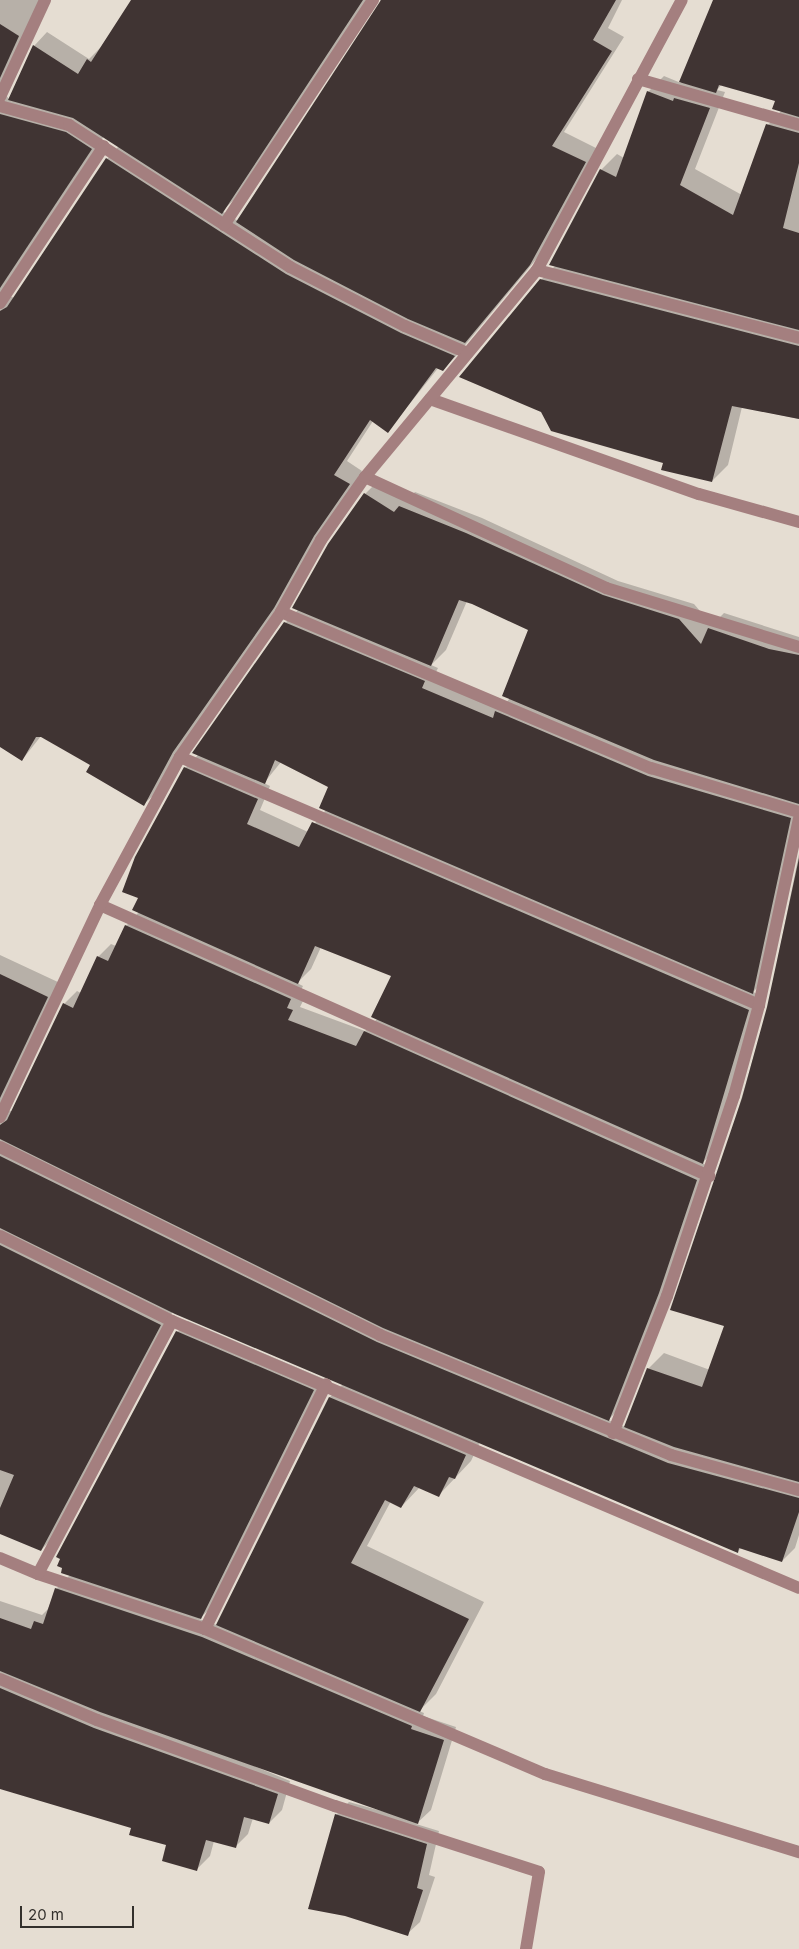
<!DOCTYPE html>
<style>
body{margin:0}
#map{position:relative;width:799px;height:1949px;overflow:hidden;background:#e5ddd2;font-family:Inter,sans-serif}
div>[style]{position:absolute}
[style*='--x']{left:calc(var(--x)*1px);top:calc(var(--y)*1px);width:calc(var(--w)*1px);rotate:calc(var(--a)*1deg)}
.shadow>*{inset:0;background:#0003}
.building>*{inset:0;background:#403433}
.minor>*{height:12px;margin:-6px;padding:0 6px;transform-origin:6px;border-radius:6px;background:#a47f7f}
span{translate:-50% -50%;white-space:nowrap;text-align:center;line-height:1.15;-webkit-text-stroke:5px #e5ddd2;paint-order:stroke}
.scale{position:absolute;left:20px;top:1906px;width:114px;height:22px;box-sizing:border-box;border:2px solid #33302c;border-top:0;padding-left:6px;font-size:15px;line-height:18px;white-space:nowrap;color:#33302c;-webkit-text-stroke:4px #e5ddd2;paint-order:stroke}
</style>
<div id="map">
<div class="shadow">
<div style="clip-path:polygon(evenodd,0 0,41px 0,5px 94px,9px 99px,34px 46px,47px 32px,89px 59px,101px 47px,133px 0,367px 0,235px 199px,222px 211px,238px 221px,381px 5px,380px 0,622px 0,608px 28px,624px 37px,564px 132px,598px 149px,543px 251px,456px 356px,443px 369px,439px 367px,388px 431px,373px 421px,347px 461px,362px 471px,287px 593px,158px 791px,144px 804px,92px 765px,41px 736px,22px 760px,0 746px,0 0,104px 136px,119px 146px,107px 159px,14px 298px,6px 294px,6px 284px,104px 136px)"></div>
<div style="clip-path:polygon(evenodd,714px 0,799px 0,799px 419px,742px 407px,728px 465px,712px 481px,542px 411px,541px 280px,556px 265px,601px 170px,617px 154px,624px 158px,648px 92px,664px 76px,681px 83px,714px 0,722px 84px,777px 100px,782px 110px,768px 125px,742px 195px,695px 169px,725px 92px,717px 90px,722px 84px)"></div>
<div style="clip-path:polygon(evenodd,380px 479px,410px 497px,415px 492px,482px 518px,618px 581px,694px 604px,712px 625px,724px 613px,799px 637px,799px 827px,766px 979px,753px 992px,762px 996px,716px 1150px,702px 1163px,710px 1167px,622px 1406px,608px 1420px,625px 1427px,648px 1369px,664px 1353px,710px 1370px,726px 1325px,718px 1179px,768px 1007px,799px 854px,799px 1535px,795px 1548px,782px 1561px,741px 1548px,737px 1552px,480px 1442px,471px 1461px,438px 1496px,420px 1487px,401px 1507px,391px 1501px,367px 1546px,484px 1602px,436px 1694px,419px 1711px,424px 1713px,423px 1716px,456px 1727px,431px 1810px,416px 1824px,439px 1831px,429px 1875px,435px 1877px,420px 1922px,407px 1934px,336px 1815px,349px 1802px,389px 1813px,247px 1763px,290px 1781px,282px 1810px,269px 1823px,253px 1818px,248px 1834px,235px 1847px,214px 1841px,210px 1856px,197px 1869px,167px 1844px,132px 1827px,0 1788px,0 1601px,42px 1615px,48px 1609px,56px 1589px,70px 1575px,177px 1332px,188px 1321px,324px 1379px,212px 1607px,199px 1619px,217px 1625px,330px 1397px,343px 1384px,173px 1311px,54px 1537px,41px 1550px,0 1533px,0 955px,60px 983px,6px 1109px,13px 1112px,64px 1004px,77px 991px,81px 993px,98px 957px,111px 944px,116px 946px,126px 926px,139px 912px,139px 897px,185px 768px,198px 755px,285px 623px,299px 609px,365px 494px,380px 479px,467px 601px,530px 630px,510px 698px,505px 704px,435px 674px,438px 668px,431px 665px,446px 650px,467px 601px,380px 479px,281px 762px,330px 786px,326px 810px,308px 832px,260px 810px,270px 786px,264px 783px,281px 762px,380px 479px,321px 947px,392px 975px,378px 1018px,365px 1031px,300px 1007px,305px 997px,299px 994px,303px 986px,297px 983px,311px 969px,321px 947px)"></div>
</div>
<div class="building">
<div style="clip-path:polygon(131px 0,363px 0,222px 214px,73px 118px,8px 100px,33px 45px,78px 74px,87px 59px,91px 62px)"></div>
<div style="clip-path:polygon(381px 0,616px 0,593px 40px,612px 51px,552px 146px,586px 162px,530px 265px,465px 343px,408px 319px,294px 260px,236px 222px)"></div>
<div style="clip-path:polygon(713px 0,799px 0,799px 117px,772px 109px,775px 101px,719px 85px,716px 93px,679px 82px)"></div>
<div style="clip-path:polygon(0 24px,19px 36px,0 78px)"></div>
<div style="clip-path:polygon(647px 91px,673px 101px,674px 98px,710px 108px,680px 185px,733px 215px,766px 124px,799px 133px,799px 163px,783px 228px,799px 233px,799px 330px,549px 265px,600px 169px,616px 177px)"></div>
<div style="clip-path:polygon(0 114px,66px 132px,92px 149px,0 288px)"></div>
<div style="clip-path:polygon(106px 158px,286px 274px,401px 333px,455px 356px,443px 371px,436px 368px,388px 433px,370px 420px,334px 475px,350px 484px,314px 536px,274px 608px,173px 752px,144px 806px,86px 772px,90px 765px,41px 737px,36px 737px,22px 761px,0 747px,0 311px,7px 307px)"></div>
<div style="clip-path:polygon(540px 279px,799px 346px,799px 419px,732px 406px,712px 482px,661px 470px,663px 463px,551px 431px,541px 412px,459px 377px)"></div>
<div style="clip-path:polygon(364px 493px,394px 512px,399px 506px,466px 533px,603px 595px,679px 619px,701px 644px,708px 628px,769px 649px,799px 655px,799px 804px,654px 760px,502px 696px,528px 630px,472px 604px,459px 600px,431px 666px,292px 608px,328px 544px)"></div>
<div style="clip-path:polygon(284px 622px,425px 681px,422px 688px,493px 718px,495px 711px,648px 776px,791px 818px,753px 994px,319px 808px,328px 787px,275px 760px,265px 784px,192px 753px)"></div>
<div style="clip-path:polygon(184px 767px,258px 799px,247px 824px,299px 847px,312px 822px,749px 1010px,703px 1164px,371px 1017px,391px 976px,315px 946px,298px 984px,132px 910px,138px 898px,122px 892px,135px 857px)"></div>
<div style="clip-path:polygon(799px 858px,799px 1482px,674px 1447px,624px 1427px,647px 1368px,702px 1387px,724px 1326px,670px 1310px,742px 1098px,767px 1007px)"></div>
<div style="clip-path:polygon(125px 925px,291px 999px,287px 1008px,293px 1010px,288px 1020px,356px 1046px,364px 1031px,697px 1180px,659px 1293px,609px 1421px,383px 1328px,0 1139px,0 1125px,7px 1120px,63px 1003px,73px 1008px,97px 956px,108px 961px)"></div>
<div style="clip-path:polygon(0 974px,48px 997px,0 1098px)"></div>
<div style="clip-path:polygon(0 1156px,377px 1342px,668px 1463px,799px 1498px,799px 1512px,782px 1562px,739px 1548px,738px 1553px,175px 1314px,0 1228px)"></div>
<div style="clip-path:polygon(0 1245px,161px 1325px,41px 1551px,0 1534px,0 1508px,14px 1475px,0 1470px)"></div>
<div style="clip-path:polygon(176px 1331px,314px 1390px,201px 1619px,61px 1573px,62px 1568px,57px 1566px,60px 1559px,56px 1557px)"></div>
<div style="clip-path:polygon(329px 1397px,466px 1455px,455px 1479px,449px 1477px,439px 1497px,414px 1486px,401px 1508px,385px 1500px,351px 1563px,469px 1619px,420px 1712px,216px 1625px)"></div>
<div style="clip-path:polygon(55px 1588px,202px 1637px,412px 1726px,411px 1729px,444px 1740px,418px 1824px,100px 1712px,0 1671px,0 1618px,31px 1629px,34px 1621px,43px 1624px)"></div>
<div style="clip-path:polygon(0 1688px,94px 1728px,278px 1794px,269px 1824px,244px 1817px,236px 1848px,206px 1840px,197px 1871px,162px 1861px,166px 1845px,129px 1835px,131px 1828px,0 1789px)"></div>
<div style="clip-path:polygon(335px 1814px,427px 1844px,417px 1888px,423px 1890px,408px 1936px,345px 1916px,308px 1909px)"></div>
</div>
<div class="minor">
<div style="--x:638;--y:79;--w:167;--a:15.9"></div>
<div style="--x:0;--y:97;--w:107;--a:-65.1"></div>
<div style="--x:0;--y:106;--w:72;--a:15.4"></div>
<div style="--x:69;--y:125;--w:263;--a:32.7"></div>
<div style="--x:290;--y:267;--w:129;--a:27.2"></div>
<div style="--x:405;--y:326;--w:68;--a:23.5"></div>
<div style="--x:224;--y:225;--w:270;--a:-56.5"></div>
<div style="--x:537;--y:270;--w:271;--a:14.5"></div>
<div style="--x:0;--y:303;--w:188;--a:-56.5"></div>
<div style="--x:430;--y:399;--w:285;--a:19.5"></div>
<div style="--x:699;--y:494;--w:104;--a:15.6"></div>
<div style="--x:365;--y:477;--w:265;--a:24.7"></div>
<div style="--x:606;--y:588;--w:202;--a:17"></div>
<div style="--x:281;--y:612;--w:402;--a:22.9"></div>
<div style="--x:651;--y:768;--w:154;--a:16.6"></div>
<div style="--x:180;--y:757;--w:630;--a:23.19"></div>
<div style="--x:100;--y:905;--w:667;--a:23.99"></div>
<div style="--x:0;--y:1117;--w:234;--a:-64.7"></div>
<div style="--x:100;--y:905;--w:168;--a:-61.6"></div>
<div style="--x:180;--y:757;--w:177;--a:-55.1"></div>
<div style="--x:281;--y:612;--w:82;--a:-60.9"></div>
<div style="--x:321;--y:540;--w:77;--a:-55.1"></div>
<div style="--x:365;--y:477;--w:269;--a:-50.3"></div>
<div style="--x:537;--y:270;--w:306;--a:-61.8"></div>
<div style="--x:0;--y:1147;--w:424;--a:26.3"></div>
<div style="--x:380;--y:1335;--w:315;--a:22.4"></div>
<div style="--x:671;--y:1455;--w:133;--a:15.3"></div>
<div style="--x:0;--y:1236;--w:192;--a:26.3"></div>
<div style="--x:172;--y:1321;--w:681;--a:23.07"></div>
<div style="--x:613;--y:1433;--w:147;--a:-68.5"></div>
<div style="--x:667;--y:1296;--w:211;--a:-71.5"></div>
<div style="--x:734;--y:1096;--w:94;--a:-74.6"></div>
<div style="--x:759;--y:1005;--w:190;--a:-77.9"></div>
<div style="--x:0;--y:1558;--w:41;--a:22.8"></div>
<div style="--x:38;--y:1574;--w:176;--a:18.2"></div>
<div style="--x:205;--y:1629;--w:370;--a:23.1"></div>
<div style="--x:545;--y:1774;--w:266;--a:17.1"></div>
<div style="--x:38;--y:1574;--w:286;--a:-62.1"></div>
<div style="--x:205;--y:1629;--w:273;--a:-63.7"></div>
<div style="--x:0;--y:1679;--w:105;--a:22.9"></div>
<div style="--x:97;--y:1720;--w:253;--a:19.9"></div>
<div style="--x:335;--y:1806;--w:214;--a:17.9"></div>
<div style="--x:539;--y:1872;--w:78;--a:99.6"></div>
</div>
<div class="scale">20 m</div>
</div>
